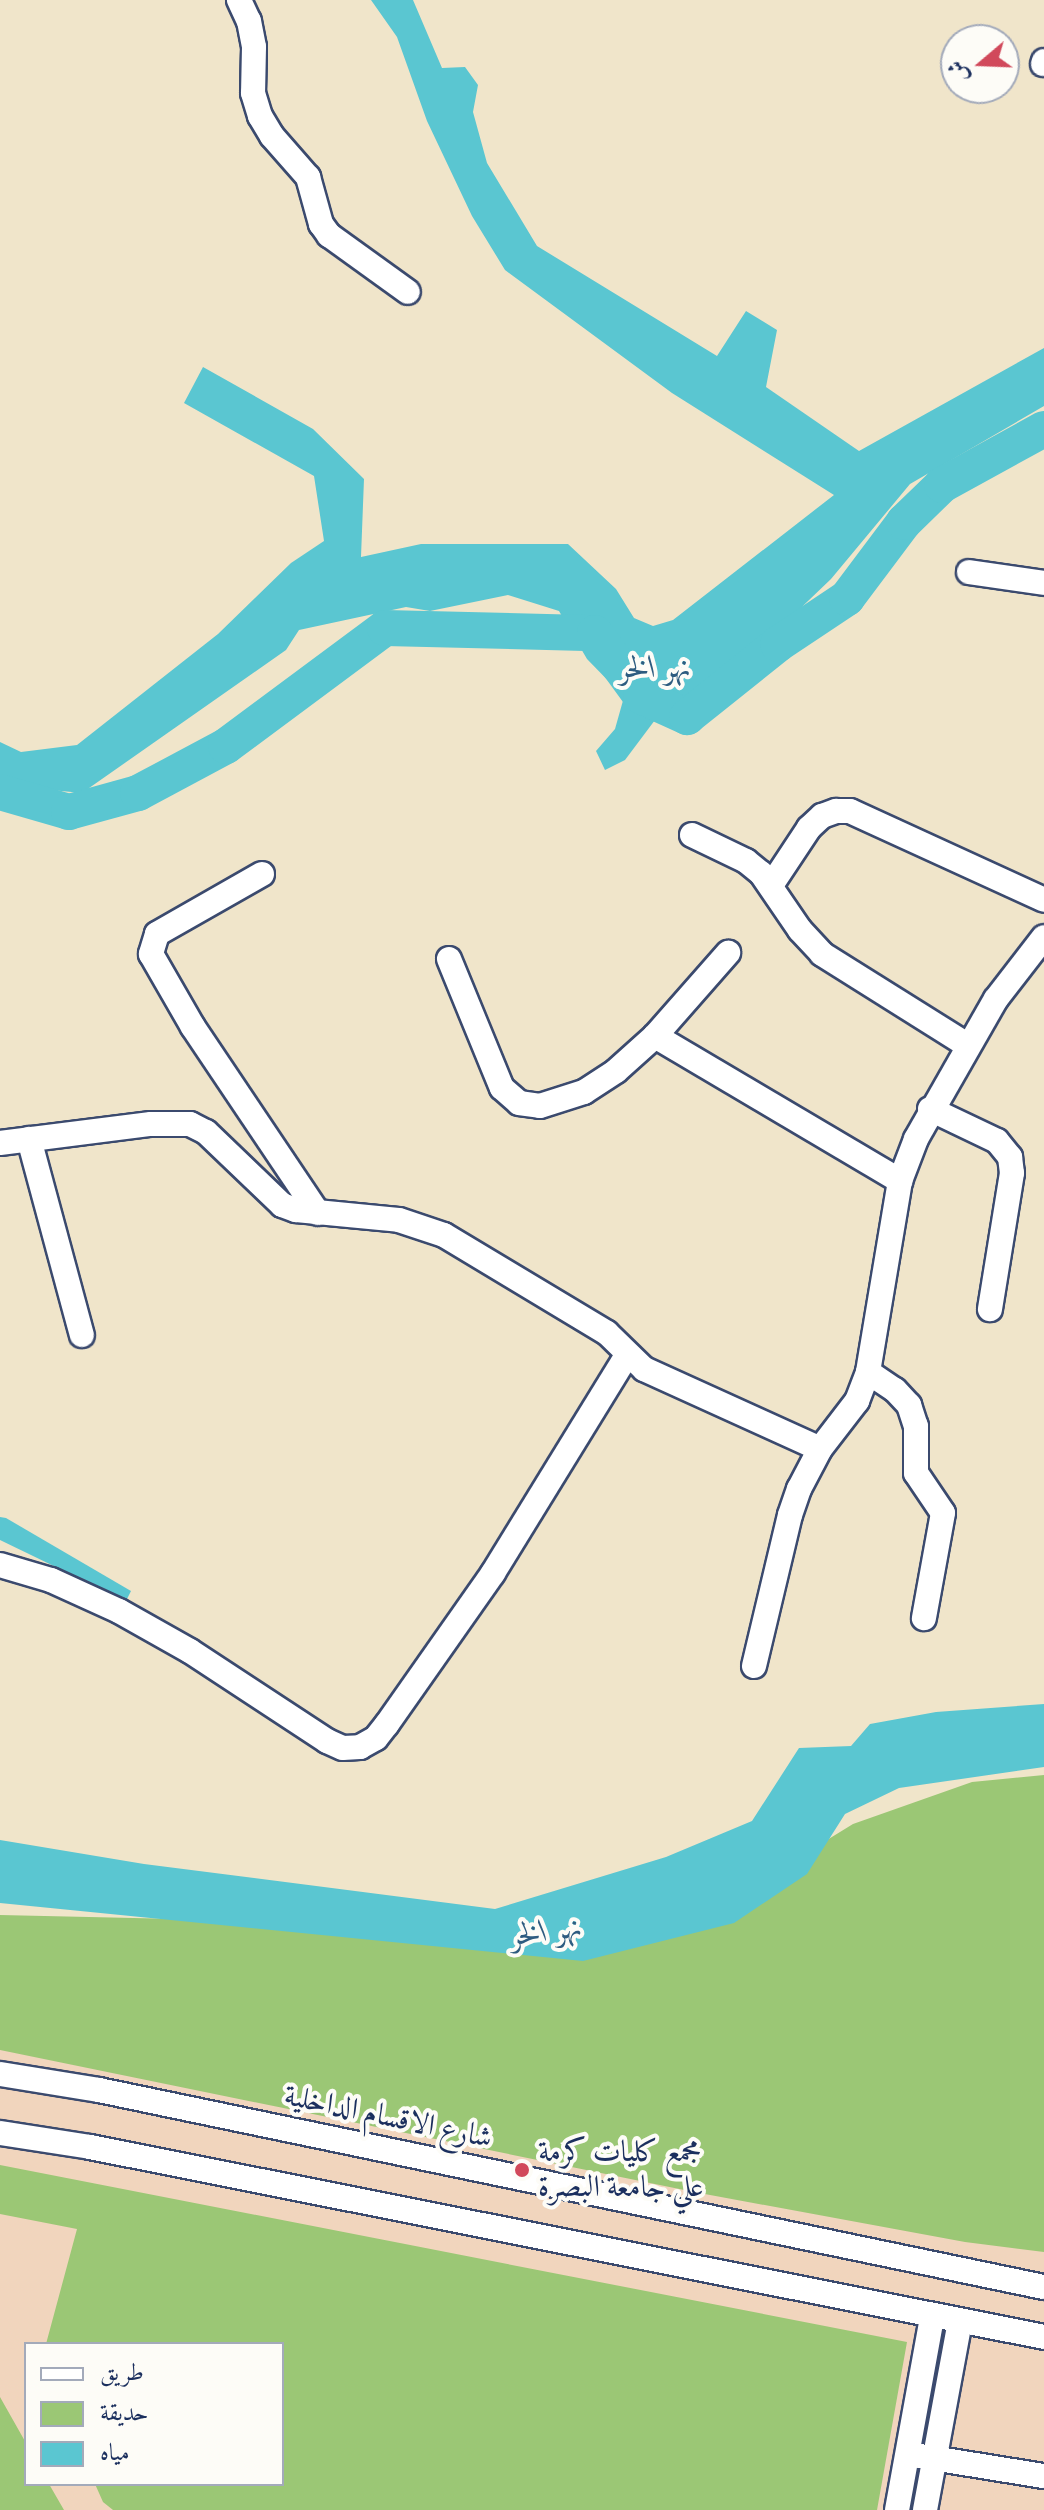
<!DOCTYPE html>
<meta charset="utf-8">
<style>
body{margin:0}
#map{position:relative;width:1044px;height:2510px;overflow:hidden;background:#f0e5ca;font-family:"IM FELL DW Pica",Amiri,serif}
div>[style]{position:absolute}
[style*='--x']{left:calc(var(--x)*1px);top:calc(var(--y)*1px);width:calc(var(--w)*1px);rotate:calc(var(--a)*1deg)}
.built>*{inset:0;background:#f1d5bd}
.green>*{inset:0;background:#9bc775}
.water>*{inset:0;background:#5ac6d1}
.river>*{height:36px;margin:-18px;padding:0 18px;transform-origin:18px;border-radius:18px;background:#5ac6d1}
.roads{filter:drop-shadow(2px 0 #3b4a6e) drop-shadow(-2px 0 #3b4a6e) drop-shadow(0 2px #3b4a6e) drop-shadow(0 -2px #3b4a6e)}
.minor>*{height:24px;margin:-12px;padding:0 12px;transform-origin:12px;border-radius:12px;background:#fff}
.dots>*{width:22px;height:22px;translate:-50% -50%;box-sizing:border-box;border:4px solid #fdfcf7;border-radius:50%}
span{translate:-50% -50%;white-space:nowrap;text-align:center;line-height:1.15;-webkit-text-stroke:8px #fdfcf7;paint-order:stroke}
.street-label{font-size:30px;color:#1b2f5e}
.poi-label{font-size:30px;color:#1b2f5e}
.left{translate:0 -50%;text-align:left}
.water-label{font-size:32px;color:#2e5c80;font-style:italic}
.legend{position:absolute;left:24px;top:2342px;width:260px;height:144px;box-sizing:border-box;background:#fdfcf7;border:2px solid #a3aaba;margin:0;padding:10px 14px;list-style:none;font-size:24px;color:#1b2f5e}
.legend li{display:flex;align-items:center;gap:16px;height:40px}
.legend b{width:40px;border:2px solid #a3aaba}
.north{position:absolute;left:940px;top:24px;width:80px;height:80px;box-sizing:border-box;background:#fdfcf7;border:2px solid #a3aaba;border-radius:50%;rotate:251deg;font-size:22px;font-weight:700;line-height:32px;text-align:center;color:#1b2f5e}
.north::after{content:'';display:block;margin:auto;width:28px;height:36px;background:#d1495b;clip-path:polygon(50% 0,100% 100%,50% 72%,0 100%)}
</style>
<div id="map">
<div class="built">
<div style="clip-path:polygon(evenodd,1044px 1835px,1044px 2510px,0 2510px,0 1921px,226px 1954px,1044px 1835px,26px 2344px,282px 2344px,282px 2484px,26px 2484px,26px 2344px)"></div>
</div>
<div class="green">
<div style="clip-path:polygon(1044px 1775px,1044px 2252px,965px 2242px,694px 2192px,0 2050px,0 1915px,681px 1930px,853px 1824px,972px 1782px)"></div>
<div style="clip-path:polygon(0 2165px,907px 2342px,877px 2510px,113px 2510px,103px 2502px,95px 2484px,282px 2484px,282px 2344px,46px 2344px,77px 2229px,0 2214px)"></div>
<div style="clip-path:polygon(0 2397px,26px 2443px,26px 2484px,49px 2484px,64px 2510px,0 2510px)"></div>
</div>
<div class="water">
<div style="clip-path:polygon(371px 0,413px 0,442px 68px,465px 67px,478px 85px,473px 112px,487px 163px,537px 246px,717px 356px,746px 311px,777px 330px,766px 387px,859px 451px,1044px 348px,1044px 406px,910px 484px,831px 579px,784px 624px,655px 720px,625px 760px,605px 770px,596px 751px,615px 729px,624px 697px,587px 659px,559px 611px,508px 595px,430px 611px,406px 607px,299px 630px,286px 650px,82px 793px,0 785px,0 742px,21px 752px,77px 745px,218px 634px,291px 563px,324px 541px,314px 476px,184px 403px,203px 367px,313px 429px,364px 479px,361px 557px,421px 544px,568px 544px,616px 589px,634px 618px,653px 626px,673px 620px,834px 495px,672px 393px,505px 270px,472px 216px,427px 121px,397px 37px)"></div>
<div style="clip-path:polygon(0 1517px,6px 1518px,131px 1591px,126px 1601px,0 1540px)"></div>
<div style="clip-path:polygon(1044px 1704px,1044px 1767px,899px 1788px,845px 1814px,807px 1874px,734px 1923px,583px 1961px,0 1903px,0 1840px,144px 1864px,495px 1909px,666px 1857px,752px 1821px,799px 1748px,851px 1746px,870px 1724px,936px 1712px)"></div>
</div>
<div class="river">
<div style="--x:0;--y:792;--w:72;--a:16.2"></div>
<div style="--x:69;--y:812;--w:72;--a:-15.4"></div>
<div style="--x:138;--y:793;--w:100;--a:-28.1"></div>
<div style="--x:226;--y:746;--w:198;--a:-36.6"></div>
<div style="--x:385;--y:628;--w:210;--a:1.4"></div>
<div style="--x:595;--y:633;--w:78;--a:53.9"></div>
<div style="--x:641;--y:696;--w:51;--a:24.5"></div>
<div style="--x:687;--y:717;--w:117;--a:-38.7"></div>
<div style="--x:778;--y:644;--w:83;--a:-33.7"></div>
<div style="--x:847;--y:598;--w:95;--a:-53.1"></div>
<div style="--x:904;--y:522;--w:53;--a:-44.2"></div>
<div style="--x:942;--y:485;--w:116;--a:-28.8"></div>
</div>
<div class="roads">
<div class="minor">
<div style="--x:239;--y:0;--w:23;--a:65"></div>
<div style="--x:249;--y:21;--w:26;--a:79"></div>
<div style="--x:254;--y:47;--w:46;--a:91.2"></div>
<div style="--x:253;--y:93;--w:24;--a:73"></div>
<div style="--x:260;--y:116;--w:23;--a:59"></div>
<div style="--x:272;--y:136;--w:55;--a:48.7"></div>
<div style="--x:308;--y:177;--w:49;--a:74.5"></div>
<div style="--x:321;--y:224;--w:14;--a:54"></div>
<div style="--x:329;--y:235;--w:97;--a:35.8"></div>
<div style="--x:1043;--y:64;--w:3;--a:-72"></div>
<div style="--x:969;--y:572;--w:76;--a:8.3"></div>
<div style="--x:692;--y:835;--w:60;--a:25.7"></div>
<div style="--x:746;--y:861;--w:19;--a:39"></div>
<div style="--x:761;--y:873;--w:69;--a:55.6"></div>
<div style="--x:800;--y:930;--w:33;--a:47"></div>
<div style="--x:822;--y:954;--w:171;--a:32.1"></div>
<div style="--x:262;--y:874;--w:121;--a:150.3"></div>
<div style="--x:157;--y:934;--w:21;--a:107"></div>
<div style="--x:151;--y:954;--w:84;--a:60.1"></div>
<div style="--x:193;--y:1027;--w:224;--a:56.1"></div>
<div style="--x:772;--y:884;--w:67;--a:-56.5"></div>
<div style="--x:809;--y:828;--w:18;--a:-43"></div>
<div style="--x:822;--y:816;--w:15;--a:-20"></div>
<div style="--x:836;--y:811;--w:14;--a:0"></div>
<div style="--x:850;--y:811;--w:213;--a:24.6"></div>
<div style="--x:449;--y:959;--w:139;--a:67.7"></div>
<div style="--x:502;--y:1088;--w:23;--a:41"></div>
<div style="--x:519;--y:1103;--w:21;--a:8"></div>
<div style="--x:540;--y:1106;--w:46;--a:-17.7"></div>
<div style="--x:584;--y:1092;--w:38;--a:-33"></div>
<div style="--x:616;--y:1071;--w:52;--a:-41.9"></div>
<div style="--x:655;--y:1036;--w:111;--a:-48.7"></div>
<div style="--x:655;--y:1036;--w:285;--a:30.6"></div>
<div style="--x:930;--y:1109;--w:74;--a:25.5"></div>
<div style="--x:997;--y:1141;--w:21;--a:51"></div>
<div style="--x:1010;--y:1157;--w:16;--a:83"></div>
<div style="--x:1012;--y:1173;--w:138;--a:99.2"></div>
<div style="--x:29;--y:1139;--w:203;--a:74.9"></div>
<div style="--x:0;--y:1143;--w:152;--a:-7.2"></div>
<div style="--x:151;--y:1124;--w:39;--a:0"></div>
<div style="--x:190;--y:1124;--w:18;--a:27"></div>
<div style="--x:206;--y:1132;--w:105;--a:43.8"></div>
<div style="--x:282;--y:1205;--w:15;--a:20"></div>
<div style="--x:296;--y:1210;--w:103;--a:5.5"></div>
<div style="--x:399;--y:1220;--w:47;--a:18.4"></div>
<div style="--x:444;--y:1235;--w:190;--a:31"></div>
<div style="--x:607;--y:1333;--w:52;--a:44.2"></div>
<div style="--x:644;--y:1369;--w:193;--a:24.4"></div>
<div style="--x:868;--y:1372;--w:32;--a:34"></div>
<div style="--x:895;--y:1390;--w:21;--a:47"></div>
<div style="--x:909;--y:1405;--w:22;--a:72"></div>
<div style="--x:916;--y:1426;--w:47;--a:90"></div>
<div style="--x:916;--y:1473;--w:48;--a:56"></div>
<div style="--x:943;--y:1513;--w:107;--a:100.3"></div>
<div style="--x:0;--y:1565;--w:53;--a:16.4"></div>
<div style="--x:51;--y:1580;--w:75;--a:24.5"></div>
<div style="--x:119;--y:1611;--w:81;--a:29.4"></div>
<div style="--x:190;--y:1651;--w:164;--a:33.3"></div>
<div style="--x:327;--y:1741;--w:17;--a:24"></div>
<div style="--x:343;--y:1748;--w:17;--a:-3"></div>
<div style="--x:360;--y:1747;--w:18;--a:-29"></div>
<div style="--x:376;--y:1738;--w:18;--a:-52"></div>
<div style="--x:387;--y:1724;--w:184;--a:-54.9"></div>
<div style="--x:493;--y:1573;--w:256;--a:-58.4"></div>
<div style="--x:754;--y:1666;--w:155;--a:-76.6"></div>
<div style="--x:790;--y:1515;--w:28;--a:-71"></div>
<div style="--x:799;--y:1489;--w:45;--a:-62.3"></div>
<div style="--x:820;--y:1449;--w:61;--a:-52.4"></div>
<div style="--x:857;--y:1401;--w:31;--a:-69"></div>
<div style="--x:868;--y:1372;--w:194;--a:-80.5"></div>
<div style="--x:900;--y:1181;--w:45;--a:-69.1"></div>
<div style="--x:916;--y:1139;--w:161;--a:-60.3"></div>
<div style="--x:996;--y:999;--w:78;--a:-52.3"></div>
<div style="--x:0;--y:2074;--w:100;--a:9.2"></div>
<div style="--x:99;--y:2090;--w:965;--a:11.78"></div>
<div style="--x:0;--y:2133;--w:91;--a:8.8"></div>
<div style="--x:90;--y:2147;--w:973;--a:11.26"></div>
<div style="--x:920;--y:2456;--w:126;--a:9.2"></div>
<div style="--x:897;--y:2510;--w:196;--a:-79.7"></div>
<div style="--x:925;--y:2510;--w:192;--a:-79.5"></div>
</div>
</div>
<div class="dots">
<div style="left:522px;top:2170px;background:#d1495b"></div>
</div>
<div class="street-label">
<span style="left:388px;top:2118px;rotate:12deg">شارع الاقسام الداخلية</span>
</div>
<div class="poi-label">
<span class="left" style="left:538px;top:2170px">مجمع كليات كرمة<br>علي جامعة البصرة</span>
</div>
<div class="water-label">
<span style="left:655px;top:668px">نهر الخر</span>
<span style="left:546px;top:1932px;rotate:-7deg">نهر الخر</span>
</div>
<ul class="legend">
<li><b style="height:10px;background:#fff"></b>طريق</li>
<li><b style="height:22px;background:#9bc775"></b>حديقة</li>
<li><b style="height:22px;background:#5ac6d1"></b>مياه</li>
</ul>
<div class="north">ش</div>
</div>
